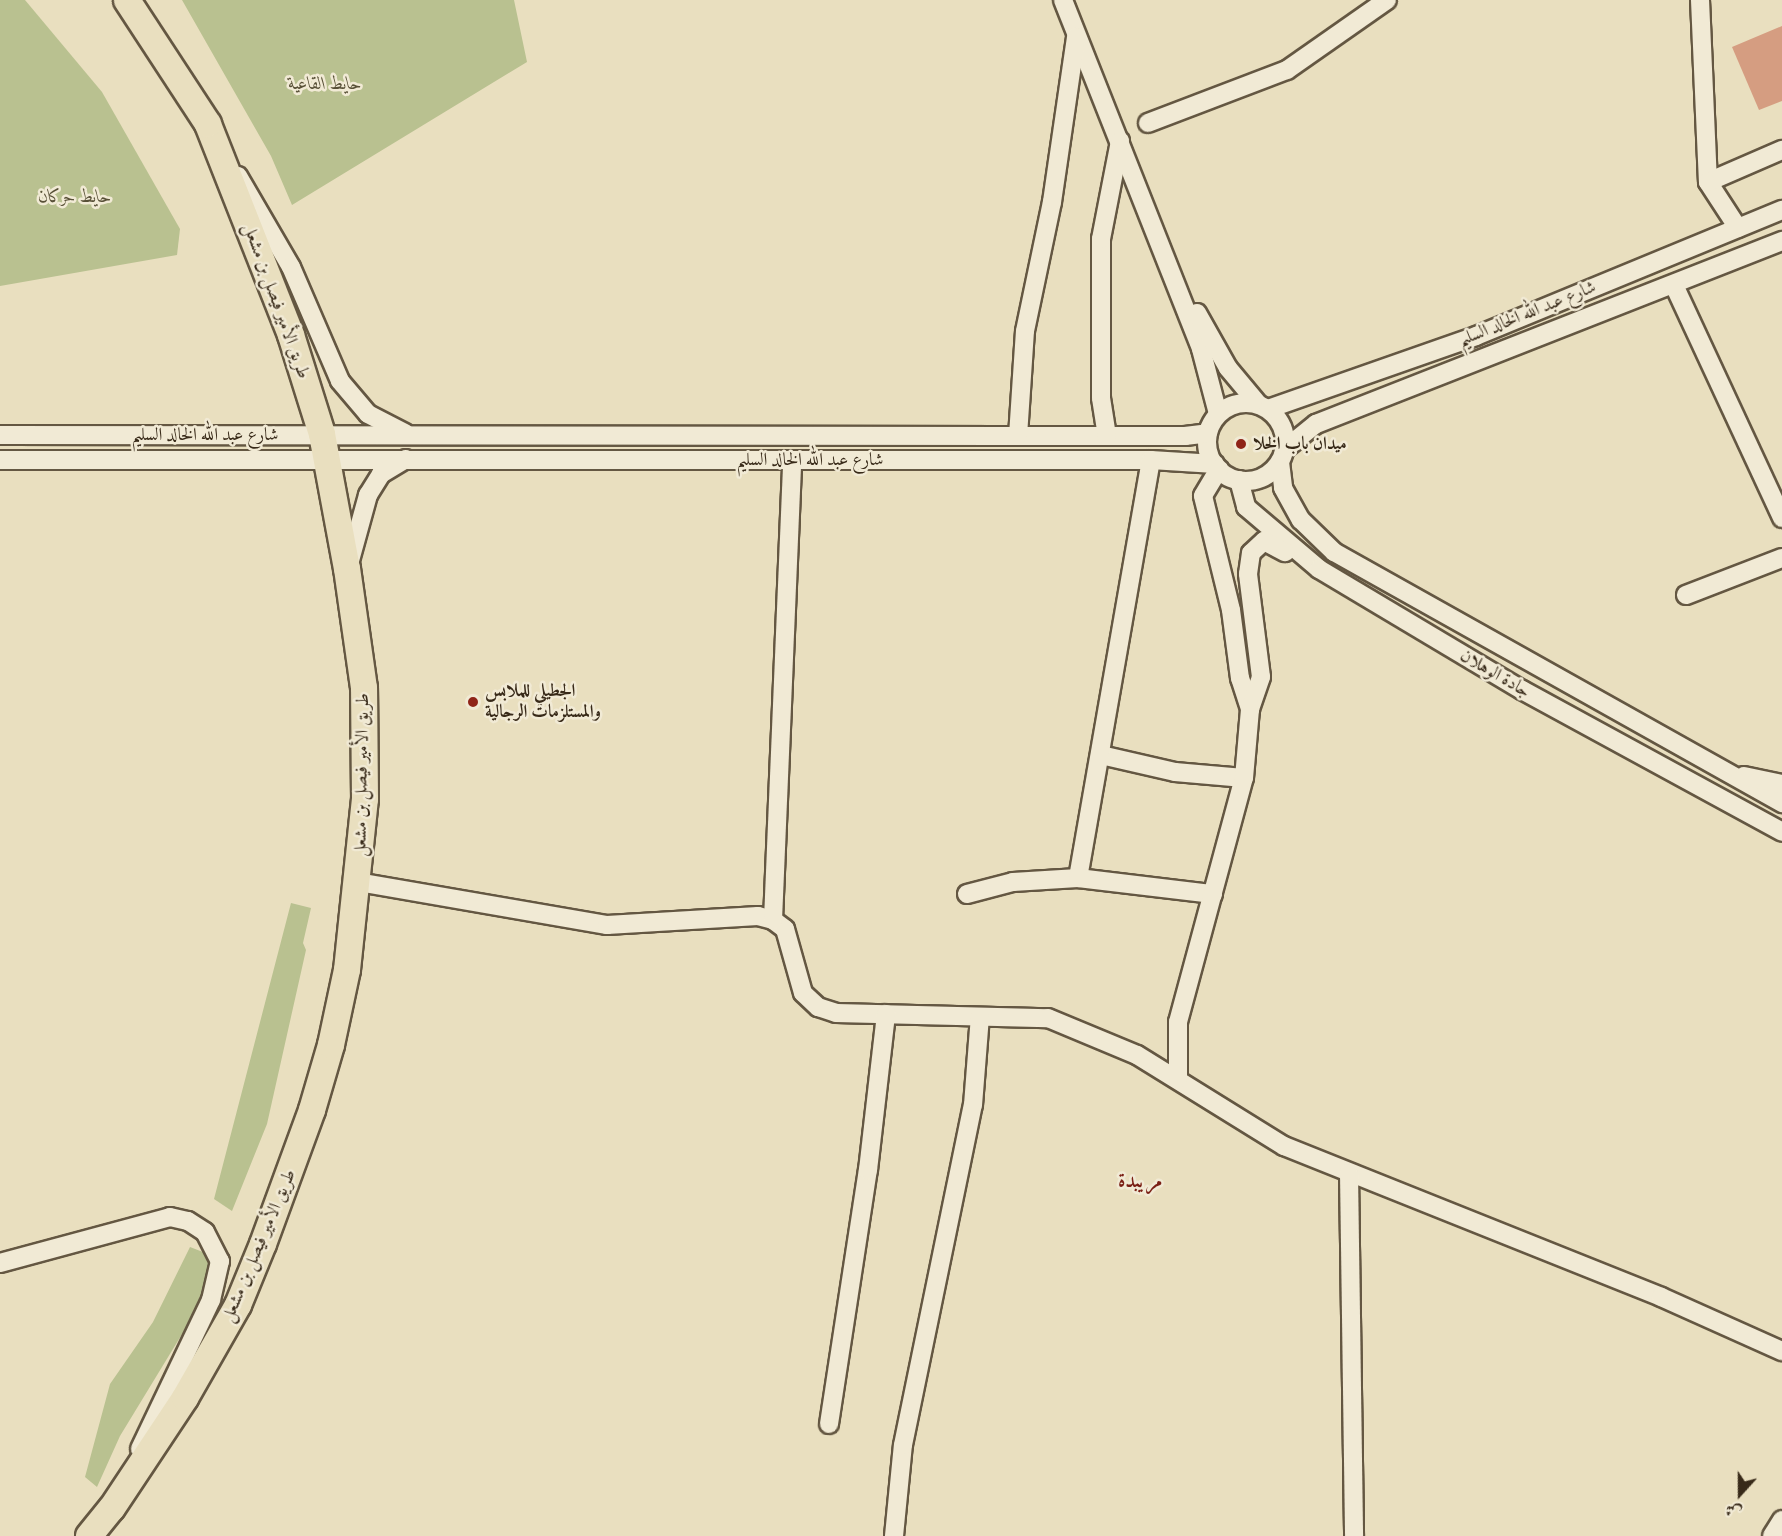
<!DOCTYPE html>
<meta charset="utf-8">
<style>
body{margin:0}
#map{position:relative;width:1782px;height:1536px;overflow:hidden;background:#e9dfbf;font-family:"IM FELL French Canon",Amiri,serif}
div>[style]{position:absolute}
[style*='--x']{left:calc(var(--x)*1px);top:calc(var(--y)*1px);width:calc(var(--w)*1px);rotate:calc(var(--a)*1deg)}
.green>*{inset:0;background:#b9c190}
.building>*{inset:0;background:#d59d81}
.roads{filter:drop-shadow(2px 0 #645742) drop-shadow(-2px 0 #645742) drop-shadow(0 2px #645742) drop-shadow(0 -2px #645742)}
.minor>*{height:18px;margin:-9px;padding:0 9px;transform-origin:9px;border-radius:9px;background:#f1ead5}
.minor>.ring{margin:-9px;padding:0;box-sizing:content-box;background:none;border:18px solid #f1ead5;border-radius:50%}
.highway>*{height:26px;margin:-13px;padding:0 13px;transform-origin:13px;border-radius:13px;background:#e9dfbf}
.dots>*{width:16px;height:16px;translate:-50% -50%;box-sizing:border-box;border:3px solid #f1ead5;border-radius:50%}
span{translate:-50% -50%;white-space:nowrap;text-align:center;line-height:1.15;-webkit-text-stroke:5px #f1ead5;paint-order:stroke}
.park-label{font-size:18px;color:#585037;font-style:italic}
.street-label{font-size:18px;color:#382a19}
.poi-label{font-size:18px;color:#382a19;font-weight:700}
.left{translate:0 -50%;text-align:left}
.neighbourhood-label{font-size:20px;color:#7a1f14;font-weight:700}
.north{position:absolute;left:1710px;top:1464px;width:60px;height:60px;-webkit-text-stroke:4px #f1ead5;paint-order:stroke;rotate:201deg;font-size:16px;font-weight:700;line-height:24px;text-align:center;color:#382a19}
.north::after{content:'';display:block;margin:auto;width:21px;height:27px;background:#382a19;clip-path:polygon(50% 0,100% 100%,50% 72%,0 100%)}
</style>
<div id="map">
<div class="green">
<div style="clip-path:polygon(0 0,25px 0,102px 92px,180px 229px,177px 255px,0 286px)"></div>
<div style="clip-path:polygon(182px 0,514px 0,527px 62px,292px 205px,271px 156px)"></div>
<div style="clip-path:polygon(291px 903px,311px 908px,303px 943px,306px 950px,267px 1124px,232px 1211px,214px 1199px)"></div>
<div style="clip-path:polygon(190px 1247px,208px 1254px,215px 1267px,190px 1321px,120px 1436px,97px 1487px,85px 1477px,110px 1384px,153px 1322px)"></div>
</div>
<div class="building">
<div style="clip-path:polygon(1782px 26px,1782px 101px,1759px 110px,1732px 47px)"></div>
</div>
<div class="roads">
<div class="minor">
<div style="--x:1063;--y:0;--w:375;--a:68.4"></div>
<div style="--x:1201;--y:349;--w:67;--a:75.3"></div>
<div style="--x:1700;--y:0;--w:182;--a:87.5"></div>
<div style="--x:1708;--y:182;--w:55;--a:56.9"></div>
<div style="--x:1148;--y:123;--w:149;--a:-20.9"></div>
<div style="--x:1287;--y:70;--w:122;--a:-35"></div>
<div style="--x:238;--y:176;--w:105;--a:59.8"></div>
<div style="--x:291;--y:267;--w:124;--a:66.7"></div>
<div style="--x:340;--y:381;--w:43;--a:49.7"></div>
<div style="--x:368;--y:414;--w:42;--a:27.2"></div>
<div style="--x:1708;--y:182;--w:81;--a:-23.4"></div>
<div style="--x:1674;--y:285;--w:257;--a:65.1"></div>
<div style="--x:1197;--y:313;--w:63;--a:60.6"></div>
<div style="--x:1228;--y:368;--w:47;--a:50.2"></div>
<div class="ring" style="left:1207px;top:403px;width:60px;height:60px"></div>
<div style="--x:1268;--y:409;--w:220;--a:-19.3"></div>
<div style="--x:1476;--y:336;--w:331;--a:-22.4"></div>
<div style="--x:0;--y:435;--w:1185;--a:0.05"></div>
<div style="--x:1185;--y:436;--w:23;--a:-7"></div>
<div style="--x:1018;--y:436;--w:105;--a:-86.2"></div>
<div style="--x:1025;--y:331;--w:132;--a:-78.2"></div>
<div style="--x:1052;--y:202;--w:167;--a:-81.7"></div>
<div style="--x:1107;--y:436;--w:38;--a:-99"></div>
<div style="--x:1101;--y:398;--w:159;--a:-90"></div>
<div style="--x:1101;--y:239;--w:100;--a:-79"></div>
<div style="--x:1285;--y:449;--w:40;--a:-39"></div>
<div style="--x:1316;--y:424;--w:501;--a:-21.44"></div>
<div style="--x:0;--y:460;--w:1151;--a:0"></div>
<div style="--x:1151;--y:460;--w:64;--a:3.6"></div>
<div style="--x:1280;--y:462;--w:26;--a:83"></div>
<div style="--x:1283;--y:488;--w:37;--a:61"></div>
<div style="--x:1301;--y:520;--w:46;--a:44.1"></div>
<div style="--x:1334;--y:552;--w:514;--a:29.26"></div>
<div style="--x:1219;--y:469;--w:31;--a:121"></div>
<div style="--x:1203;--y:496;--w:117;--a:76.2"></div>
<div style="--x:1231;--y:610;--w:69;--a:82.5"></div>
<div style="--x:1240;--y:678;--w:33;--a:72"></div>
<div style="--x:1239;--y:480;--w:28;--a:75"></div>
<div style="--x:1246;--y:507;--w:96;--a:40.3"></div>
<div style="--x:1319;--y:569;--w:236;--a:30.8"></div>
<div style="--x:1522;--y:690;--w:296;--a:28.6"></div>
<div style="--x:349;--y:564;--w:72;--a:-74.6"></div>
<div style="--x:368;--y:495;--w:25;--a:-58"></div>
<div style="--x:381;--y:474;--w:29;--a:-31"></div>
<div style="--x:1686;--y:595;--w:103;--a:-21.1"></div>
<div style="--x:1101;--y:755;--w:76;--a:12.9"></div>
<div style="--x:1175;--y:772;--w:69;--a:5"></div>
<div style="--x:1744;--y:776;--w:39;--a:12"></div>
<div style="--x:1078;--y:878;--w:424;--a:-80.1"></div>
<div style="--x:358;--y:882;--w:253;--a:9.8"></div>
<div style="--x:607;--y:925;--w:151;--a:-3.4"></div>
<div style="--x:758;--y:916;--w:16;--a:15"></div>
<div style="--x:773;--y:920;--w:15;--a:37"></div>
<div style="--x:785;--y:929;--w:66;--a:74.3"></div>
<div style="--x:803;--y:993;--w:21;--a:43"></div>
<div style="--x:818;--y:1007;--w:19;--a:18"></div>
<div style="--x:836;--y:1013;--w:212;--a:1.4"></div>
<div style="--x:1048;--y:1018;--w:96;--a:22.6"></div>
<div style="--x:1137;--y:1055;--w:173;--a:31.8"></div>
<div style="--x:1284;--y:1146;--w:406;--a:21.8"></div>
<div style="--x:1661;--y:1297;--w:133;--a:24.1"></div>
<div style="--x:967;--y:894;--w:48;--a:-14.6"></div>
<div style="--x:1013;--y:882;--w:65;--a:-3.5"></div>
<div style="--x:1078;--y:878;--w:136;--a:6.8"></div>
<div style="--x:773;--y:920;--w:460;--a:-87.6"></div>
<div style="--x:1178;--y:1079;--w:57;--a:-90"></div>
<div style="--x:1178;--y:1022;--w:253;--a:-74.9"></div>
<div style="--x:1244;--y:778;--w:69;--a:-85"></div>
<div style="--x:1250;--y:709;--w:34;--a:-71"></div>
<div style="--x:1261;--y:677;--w:104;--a:-97.2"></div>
<div style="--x:1248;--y:574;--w:21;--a:-82"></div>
<div style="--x:1251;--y:553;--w:18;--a:-43"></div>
<div style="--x:1264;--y:541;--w:24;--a:28"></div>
<div style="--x:1349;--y:1173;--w:363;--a:89.2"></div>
<div style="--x:0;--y:1263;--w:176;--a:-15.1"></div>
<div style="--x:170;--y:1217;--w:18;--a:13"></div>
<div style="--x:188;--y:1221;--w:20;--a:33"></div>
<div style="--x:205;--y:1232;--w:33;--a:63"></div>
<div style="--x:220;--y:1261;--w:40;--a:103"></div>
<div style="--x:211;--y:1300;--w:165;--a:115.5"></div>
<div style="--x:829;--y:1424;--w:257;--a:-81.3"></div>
<div style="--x:868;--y:1170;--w:157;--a:-83.4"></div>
<div style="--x:894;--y:1536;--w:91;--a:-84.4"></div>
<div style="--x:903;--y:1445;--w:347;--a:-78.4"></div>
<div style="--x:973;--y:1105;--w:88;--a:-85.5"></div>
<div style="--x:1772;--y:1536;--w:19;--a:-58"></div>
</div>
<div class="highway">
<div style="--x:89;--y:1536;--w:36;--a:-51"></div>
<div style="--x:112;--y:1508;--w:132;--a:-56.4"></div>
<div style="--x:185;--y:1398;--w:107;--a:-60.3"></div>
<div style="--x:238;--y:1305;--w:66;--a:-67.7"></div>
<div style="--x:263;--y:1244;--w:143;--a:-69.9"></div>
<div style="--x:312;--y:1110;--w:68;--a:-73.7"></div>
<div style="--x:331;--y:1045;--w:77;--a:-78"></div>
<div style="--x:347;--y:970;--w:172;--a:-84"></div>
<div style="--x:365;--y:799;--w:111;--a:-90.5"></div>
<div style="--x:364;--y:688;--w:120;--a:-98.1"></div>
<div style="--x:347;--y:569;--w:137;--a:-100.5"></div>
<div style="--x:322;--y:434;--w:104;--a:-107.4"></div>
<div style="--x:291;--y:335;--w:227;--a:-111.5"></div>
<div style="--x:208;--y:124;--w:148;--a:-123.2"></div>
</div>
</div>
<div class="dots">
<div style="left:1241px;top:444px;background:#8f2418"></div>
<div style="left:473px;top:702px;background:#8f2418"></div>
</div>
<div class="park-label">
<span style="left:325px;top:84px">حايط القاعية</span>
<span style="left:75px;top:197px">حايط حركان</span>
</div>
<div class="street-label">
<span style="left:276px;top:301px;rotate:70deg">طريق الأمير فيصل بن مشعل</span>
<span style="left:1527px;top:314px;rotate:-22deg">شارع عبد الله الخالد السليم</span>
<span style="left:205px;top:435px">شارع عبد الله الخالد السليم</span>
<span style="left:810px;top:460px">شارع عبد الله الخالد السليم</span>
<span style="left:1495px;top:674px;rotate:30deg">جادة الوهلان</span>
<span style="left:362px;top:775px;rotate:-89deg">طريق الأمير فيصل بن مشعل</span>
<span style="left:259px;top:1246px;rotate:-67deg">طريق الأمير فيصل بن مشعل</span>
</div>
<div class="poi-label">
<span class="left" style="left:1253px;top:444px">ميدان باب الخلا</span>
<span class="left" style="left:485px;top:702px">الجطيلي للملابس<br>والمستلزمات الرجالية</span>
</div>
<div class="neighbourhood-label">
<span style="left:1140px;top:1180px">مريبدة</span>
</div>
<div class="north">ش</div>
</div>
